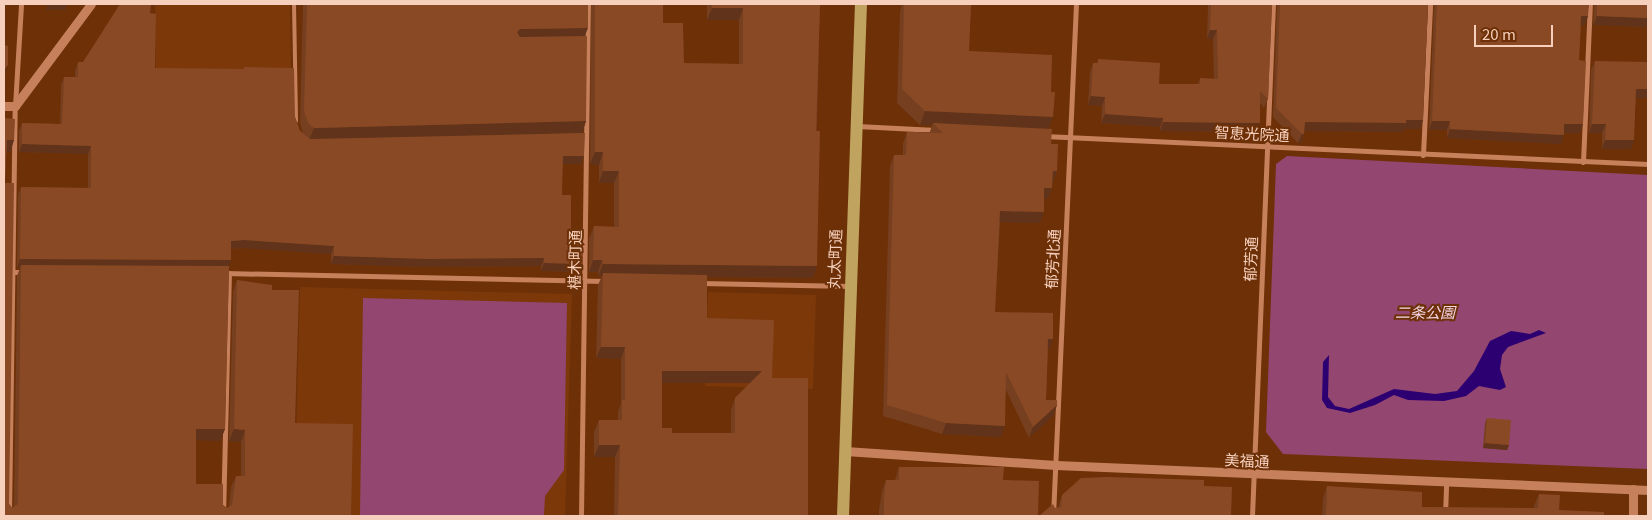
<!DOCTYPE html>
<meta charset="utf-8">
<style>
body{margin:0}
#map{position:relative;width:1652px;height:520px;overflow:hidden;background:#6d3007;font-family:Georgia,"Noto Sans JP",serif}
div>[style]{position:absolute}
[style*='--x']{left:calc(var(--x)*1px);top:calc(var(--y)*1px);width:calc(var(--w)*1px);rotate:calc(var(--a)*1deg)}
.built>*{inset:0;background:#7c3809}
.green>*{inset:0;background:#934670}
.water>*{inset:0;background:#2d0072}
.service>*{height:4px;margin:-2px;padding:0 2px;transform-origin:2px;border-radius:2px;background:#c6815c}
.minor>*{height:5px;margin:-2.5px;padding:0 2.5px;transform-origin:2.5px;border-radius:2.5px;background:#c6815c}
.tertiary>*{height:9px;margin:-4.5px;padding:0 4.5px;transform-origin:4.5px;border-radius:4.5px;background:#c6815c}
.primary>*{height:12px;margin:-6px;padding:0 6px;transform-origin:6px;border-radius:6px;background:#c0a35e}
.wall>*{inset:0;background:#763f20}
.shaded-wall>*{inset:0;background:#60331a}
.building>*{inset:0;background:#894925}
span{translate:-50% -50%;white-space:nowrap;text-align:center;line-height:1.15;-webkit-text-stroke:4px #6d3007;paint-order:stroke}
.street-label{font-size:15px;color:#f6d0bd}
.park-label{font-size:15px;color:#f2d4e2;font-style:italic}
.frame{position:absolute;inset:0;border:5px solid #f6d0bd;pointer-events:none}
.scale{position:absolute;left:1474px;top:25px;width:79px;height:22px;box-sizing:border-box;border:2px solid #f6d0bd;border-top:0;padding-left:6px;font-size:15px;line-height:18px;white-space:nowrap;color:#f6d0bd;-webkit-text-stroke:4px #6d3007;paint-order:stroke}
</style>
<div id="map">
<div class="built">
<div style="clip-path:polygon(155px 4px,290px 4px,291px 73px,156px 75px)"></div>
<div style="clip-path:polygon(300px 287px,572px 294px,565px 516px,294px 516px)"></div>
<div style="clip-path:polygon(708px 292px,816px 295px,813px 389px,705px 386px)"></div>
</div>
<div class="green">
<div style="clip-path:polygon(1287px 156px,1648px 175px,1648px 469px,1283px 454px,1266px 432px,1276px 164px)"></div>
<div style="clip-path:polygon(363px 298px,567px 303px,564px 470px,545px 496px,544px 516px,360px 516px)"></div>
</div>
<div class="water">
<div style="clip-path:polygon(1539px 330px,1546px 333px,1508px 347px,1502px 355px,1500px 369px,1506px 387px,1500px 390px,1479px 386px,1466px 396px,1444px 401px,1408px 400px,1394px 395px,1375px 405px,1350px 413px,1327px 408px,1322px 400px,1323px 362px,1329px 355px,1328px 397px,1335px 406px,1349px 409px,1394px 389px,1435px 394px,1457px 391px,1474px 371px,1490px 341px,1511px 331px,1530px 334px)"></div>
</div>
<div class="service">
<div style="--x:294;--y:4;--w:117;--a:89"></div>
</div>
<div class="minor">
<div style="--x:857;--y:126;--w:79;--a:2.9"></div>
<div style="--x:1044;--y:136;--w:605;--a:2.65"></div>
<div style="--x:1423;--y:155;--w:151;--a:-87.3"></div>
<div style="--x:1583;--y:162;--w:158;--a:-87.5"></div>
<div style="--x:13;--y:272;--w:12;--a:0"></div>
<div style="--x:224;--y:273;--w:381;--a:1.2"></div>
<div style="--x:701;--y:283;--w:148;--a:1.2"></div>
<div style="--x:9;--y:516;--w:410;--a:-89.2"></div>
<div style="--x:15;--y:106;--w:102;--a:-86.6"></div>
<div style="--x:223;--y:516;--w:243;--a:-88.6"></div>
<div style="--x:581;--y:516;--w:512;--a:-89.22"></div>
<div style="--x:1053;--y:516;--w:513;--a:-87.43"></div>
<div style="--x:1252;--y:516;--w:512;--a:-87.65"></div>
<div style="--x:1445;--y:516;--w:34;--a:-88"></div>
</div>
<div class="tertiary">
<div style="--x:4;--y:106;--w:11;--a:0"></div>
<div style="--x:15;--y:106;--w:127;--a:-53.3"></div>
<div style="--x:845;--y:451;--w:211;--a:3.8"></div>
<div style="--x:1056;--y:465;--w:593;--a:2.42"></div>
<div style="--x:1633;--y:516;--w:27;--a:-90"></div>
</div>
<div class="primary">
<div style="--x:843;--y:516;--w:512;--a:-87.99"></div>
</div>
<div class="wall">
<div style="clip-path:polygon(303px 4px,588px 4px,585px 36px,586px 121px,582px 133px,581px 164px,562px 164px,562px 195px,571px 229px,583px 264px,580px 272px,541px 271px,541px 266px,424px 267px,331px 264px,331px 254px,241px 248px,231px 249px,229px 266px,225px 429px,220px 441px,196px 440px,196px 484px,223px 505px,227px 508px,229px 507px,231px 487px,236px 476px,241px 476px,241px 442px,229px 441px,233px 292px,237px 280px,272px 290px,295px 423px,351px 516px,4px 516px,4px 118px,14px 140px,10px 152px,6px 152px,5px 183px,9px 504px,12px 508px,14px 507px,17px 276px,20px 268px,17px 268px,18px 195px,21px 187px,88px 188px,88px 154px,19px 152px,19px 131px,22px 123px,60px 124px,61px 85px,64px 77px,75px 77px,75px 71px,78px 62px,83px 62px,150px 13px,155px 68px,243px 69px,244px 67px,295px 117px,300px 131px,303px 133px,300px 123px)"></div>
<div style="clip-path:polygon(evenodd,591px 4px,663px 4px,663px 23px,684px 63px,739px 64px,739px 20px,707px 20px,707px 4px,820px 4px,813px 278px,707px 277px,707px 318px,772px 378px,808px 516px,614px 516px,615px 457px,594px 457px,594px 432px,599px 420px,618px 420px,618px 412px,621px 403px,621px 359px,596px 358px,598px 285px,602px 276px,598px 276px,598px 272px,589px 272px,589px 238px,594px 226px,614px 227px,614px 183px,599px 183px,599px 165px,590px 164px,591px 4px,662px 383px,750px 383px,735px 398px,731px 410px,731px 433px,672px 433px,662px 428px,662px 383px)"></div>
<div style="clip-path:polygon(902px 4px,971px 4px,969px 51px,1049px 128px,1051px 144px,1057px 171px,1053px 182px,1052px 182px,1052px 188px,1048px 199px,1044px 199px,1040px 223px,1000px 222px,995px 312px,1049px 350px,1048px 350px,1046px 400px,1057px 405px,1053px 416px,1029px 438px,1006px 390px,1001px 437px,942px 434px,883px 416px,890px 166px,894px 155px,903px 155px,903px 143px,907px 132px,930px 132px,932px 125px,920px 125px,897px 103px,900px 12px)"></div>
<div style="clip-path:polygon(1208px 4px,1272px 4px,1268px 99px,1264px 108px,1260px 103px,1256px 132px,1160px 131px,1160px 127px,1101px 123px,1102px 106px,1088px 105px,1090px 72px,1093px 63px,1097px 63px,1098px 59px,1159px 84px,1198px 84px,1200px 78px,1214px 79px,1213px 39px,1207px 39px)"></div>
<div style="clip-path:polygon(1277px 4px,1428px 4px,1423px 120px,1420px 129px,1404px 129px,1402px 132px,1304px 131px,1304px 134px,1301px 143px,1298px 143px,1273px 117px)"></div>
<div style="clip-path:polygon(1434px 4px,1589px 4px,1585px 25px,1581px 25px,1579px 60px,1580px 133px,1564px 133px,1561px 144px,1447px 138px,1447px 130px,1429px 130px)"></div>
<div style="clip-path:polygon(1594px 4px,1648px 4px,1648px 27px,1593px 25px)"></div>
<div style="clip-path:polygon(1595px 61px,1636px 98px,1631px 149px,1602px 149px,1602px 133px,1589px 133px,1591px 70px)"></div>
<div style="clip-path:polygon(1487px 418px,1509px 445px,1507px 450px,1483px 448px,1485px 423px)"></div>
<div style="clip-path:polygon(899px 467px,1003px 480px,1038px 516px,879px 516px,879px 509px,882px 491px,886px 480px,895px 480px)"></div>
<div style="clip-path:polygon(1204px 486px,1055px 508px,1058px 508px,1062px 495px)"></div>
<div style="clip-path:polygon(1327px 486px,1422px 507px,1534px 508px,1534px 506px,1539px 494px,1559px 510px,1607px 516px,1322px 516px,1323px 498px)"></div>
</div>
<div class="shaded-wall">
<div style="clip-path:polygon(48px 4px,67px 4px,65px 10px,46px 10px)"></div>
<div style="clip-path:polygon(712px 8px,743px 8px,739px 20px,707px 20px)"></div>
<div style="clip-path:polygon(1581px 16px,1588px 16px,1585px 25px,1578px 25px)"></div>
<div style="clip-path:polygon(1597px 16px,1648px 18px,1648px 27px,1593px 25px)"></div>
<div style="clip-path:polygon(588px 28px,583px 40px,516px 41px,517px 32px,520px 29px)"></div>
<div style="clip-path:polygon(1210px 30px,1217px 30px,1213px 39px,1207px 39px)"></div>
<div style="clip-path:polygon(8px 65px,4px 76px,4px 70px)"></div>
<div style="clip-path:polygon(1636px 89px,1648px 89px,1648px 98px,1633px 98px)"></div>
<div style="clip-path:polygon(1091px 96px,1105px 97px,1102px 106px,1088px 105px)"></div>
<div style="clip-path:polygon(925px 111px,1053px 117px,1048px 131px,933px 123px,932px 125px,920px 125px)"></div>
<div style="clip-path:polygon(1105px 114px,1163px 118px,1160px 127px,1101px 123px)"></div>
<div style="clip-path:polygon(1406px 120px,1423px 120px,1420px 129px,1404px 129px,1402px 132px,1301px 131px,1305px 122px)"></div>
<div style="clip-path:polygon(586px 121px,582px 133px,309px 140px,314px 128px)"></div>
<div style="clip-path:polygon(1432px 121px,1450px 121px,1447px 130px,1429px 130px)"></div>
<div style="clip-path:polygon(1163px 122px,1260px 123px,1256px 132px,1160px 131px)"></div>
<div style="clip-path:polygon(1564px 124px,1583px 124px,1580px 133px,1561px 133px)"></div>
<div style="clip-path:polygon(1592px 124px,1606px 124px,1602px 133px,1589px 133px)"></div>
<div style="clip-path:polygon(1450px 129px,1564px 135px,1561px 144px,1447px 138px)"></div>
<div style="clip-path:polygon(1302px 134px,1304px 134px,1301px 143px,1298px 143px)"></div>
<div style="clip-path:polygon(7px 140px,14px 140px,10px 152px,4px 152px)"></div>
<div style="clip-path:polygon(1605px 140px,1634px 140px,1631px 149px,1602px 149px)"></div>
<div style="clip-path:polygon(22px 144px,91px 146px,88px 154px,19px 152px)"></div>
<div style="clip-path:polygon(595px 152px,603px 152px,599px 165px,590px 164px)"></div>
<div style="clip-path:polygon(563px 156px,584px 156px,581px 164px,560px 164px)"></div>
<div style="clip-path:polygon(603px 171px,619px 171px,614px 183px,599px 183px)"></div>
<div style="clip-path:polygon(1053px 171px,1057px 171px,1053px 182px,1049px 182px)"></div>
<div style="clip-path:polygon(1044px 188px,1052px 188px,1048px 199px,1040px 199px)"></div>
<div style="clip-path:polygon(1000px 211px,1044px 212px,1040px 223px,996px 222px)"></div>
<div style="clip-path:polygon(244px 240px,334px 246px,331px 254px,241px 248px,228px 249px,231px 241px)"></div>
<div style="clip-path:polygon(334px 256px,544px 258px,541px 266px,424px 267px,331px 264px)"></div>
<div style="clip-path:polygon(20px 259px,231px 260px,228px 269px,21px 265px,20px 268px,17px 268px)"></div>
<div style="clip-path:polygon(593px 260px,602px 260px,598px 272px,589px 272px)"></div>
<div style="clip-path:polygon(544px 263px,583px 264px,580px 272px,541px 271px)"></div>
<div style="clip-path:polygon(603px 264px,817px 266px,813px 278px,603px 276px,603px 273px,602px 276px,598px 276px)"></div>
<div style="clip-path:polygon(1048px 339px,1053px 339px,1049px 350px,1044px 350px)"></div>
<div style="clip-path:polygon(601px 347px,625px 347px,621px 359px,596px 358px)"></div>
<div style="clip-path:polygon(662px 371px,762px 371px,757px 383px,658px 383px)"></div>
<div style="clip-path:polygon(1057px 405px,1053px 416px,1029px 438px,1033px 427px)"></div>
<div style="clip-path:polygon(946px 423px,1005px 426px,1001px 437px,942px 434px)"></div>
<div style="clip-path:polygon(196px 429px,225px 429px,220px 441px,192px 440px)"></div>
<div style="clip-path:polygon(234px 429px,245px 430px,241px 442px,229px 441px)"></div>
<div style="clip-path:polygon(1485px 443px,1509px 445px,1507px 450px,1483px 448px)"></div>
<div style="clip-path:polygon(599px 445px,620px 445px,615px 457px,594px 457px)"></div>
</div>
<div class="building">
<div style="clip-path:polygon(120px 4px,151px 4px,150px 13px,156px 14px,155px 68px,244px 69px,244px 67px,294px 68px,295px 117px,300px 131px,310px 139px,585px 133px,584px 156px,563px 156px,562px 195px,571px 195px,571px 229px,583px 230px,583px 264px,544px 263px,544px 258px,427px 259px,334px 256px,334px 246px,244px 240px,231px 241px,231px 260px,20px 259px,21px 187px,91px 188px,91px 146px,22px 144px,22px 123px,62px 124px,64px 77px,78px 77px,78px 62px,83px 62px)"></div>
<div style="clip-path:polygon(307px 4px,588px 4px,588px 28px,520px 29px,517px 32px,520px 37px,587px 36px,586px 121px,314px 128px,308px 123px,304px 111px)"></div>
<div style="clip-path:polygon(595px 4px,663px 4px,663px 23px,683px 23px,684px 63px,743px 64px,743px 8px,712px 8px,712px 4px,820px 4px,816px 131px,820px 131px,817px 266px,603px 264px,602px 260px,593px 260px,594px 226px,619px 227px,619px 171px,603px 171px,603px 152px,595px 152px)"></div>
<div style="clip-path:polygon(904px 4px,971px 4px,969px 51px,1052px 55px,1051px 92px,1055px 92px,1053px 117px,925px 111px,902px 89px)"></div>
<div style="clip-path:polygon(1211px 4px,1272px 4px,1268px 99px,1260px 91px,1260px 123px,1163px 122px,1163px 118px,1105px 114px,1105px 97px,1091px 96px,1093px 63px,1098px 63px,1098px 59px,1160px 63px,1159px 84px,1200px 84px,1200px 78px,1218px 79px,1217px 30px,1210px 30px)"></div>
<div style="clip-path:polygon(1280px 4px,1428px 4px,1423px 120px,1406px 120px,1406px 123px,1305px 122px,1304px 134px,1302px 134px,1276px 108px)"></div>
<div style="clip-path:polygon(1437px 4px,1589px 4px,1588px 16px,1581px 16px,1579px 60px,1586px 61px,1583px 124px,1564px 124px,1564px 135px,1450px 129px,1450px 121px,1432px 121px)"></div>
<div style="clip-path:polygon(1597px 4px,1648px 4px,1648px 18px,1597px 16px)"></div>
<div style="clip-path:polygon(4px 45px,8px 46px,8px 65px,4px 70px)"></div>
<div style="clip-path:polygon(1595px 61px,1648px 62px,1648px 89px,1636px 89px,1634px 140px,1605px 140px,1606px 124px,1592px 124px)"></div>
<div style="clip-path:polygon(4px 118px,15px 119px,14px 140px,7px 140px,5px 183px,14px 183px,9px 504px,12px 508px,18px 504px,21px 265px,229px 266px,225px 429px,196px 429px,196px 484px,223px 484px,223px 505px,227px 508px,232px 505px,236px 476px,245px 476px,245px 430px,234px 429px,237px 280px,272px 285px,272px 290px,299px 290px,295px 423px,353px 424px,351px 516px,4px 516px)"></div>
<div style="clip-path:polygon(933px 123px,1052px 129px,1051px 144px,1058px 144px,1057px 171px,1053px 171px,1052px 188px,1044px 188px,1044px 212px,1000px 211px,995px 312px,1053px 313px,1053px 339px,1048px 339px,1046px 400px,1057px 400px,1057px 405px,1033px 427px,1006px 372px,1005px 426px,946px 423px,887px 405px,894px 155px,906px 155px,907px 132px,943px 133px)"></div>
<div style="clip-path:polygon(evenodd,603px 273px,707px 275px,707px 318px,774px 320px,772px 378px,808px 378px,808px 516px,618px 516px,620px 445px,599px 445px,599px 420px,622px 420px,622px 400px,625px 400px,625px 347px,601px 347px,603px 273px,662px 371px,762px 371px,735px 398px,735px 433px,672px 433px,672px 428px,662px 428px,662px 371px)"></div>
<div style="clip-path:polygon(1487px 418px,1511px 420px,1509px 445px,1485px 443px)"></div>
<div style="clip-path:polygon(899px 467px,1004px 467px,1003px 480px,1039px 481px,1038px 516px,884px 516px,884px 497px,886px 480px,899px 480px)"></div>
<div style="clip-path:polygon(1107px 477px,1204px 480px,1204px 486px,1232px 487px,1231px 516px,1039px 516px,1053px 504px,1055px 508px,1061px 507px,1062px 495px,1081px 478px)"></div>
<div style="clip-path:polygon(1327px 486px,1422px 492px,1422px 507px,1538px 508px,1539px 494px,1560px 495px,1559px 510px,1604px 512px,1604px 516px,1607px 516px,1326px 516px)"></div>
</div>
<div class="street-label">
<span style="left:1252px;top:133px;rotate:3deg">智恵光院通</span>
<span style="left:834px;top:259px;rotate:-88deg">丸太町通</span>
<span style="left:1052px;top:259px;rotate:-87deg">郁芳北通</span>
<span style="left:1250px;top:259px;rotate:-88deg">郁芳通</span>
<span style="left:574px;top:260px;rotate:-89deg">椹木町通</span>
<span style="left:1247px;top:460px;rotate:3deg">美福通</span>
</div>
<div class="park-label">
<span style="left:1425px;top:312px">二条公園</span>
</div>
<div class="frame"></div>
<div class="scale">20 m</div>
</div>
